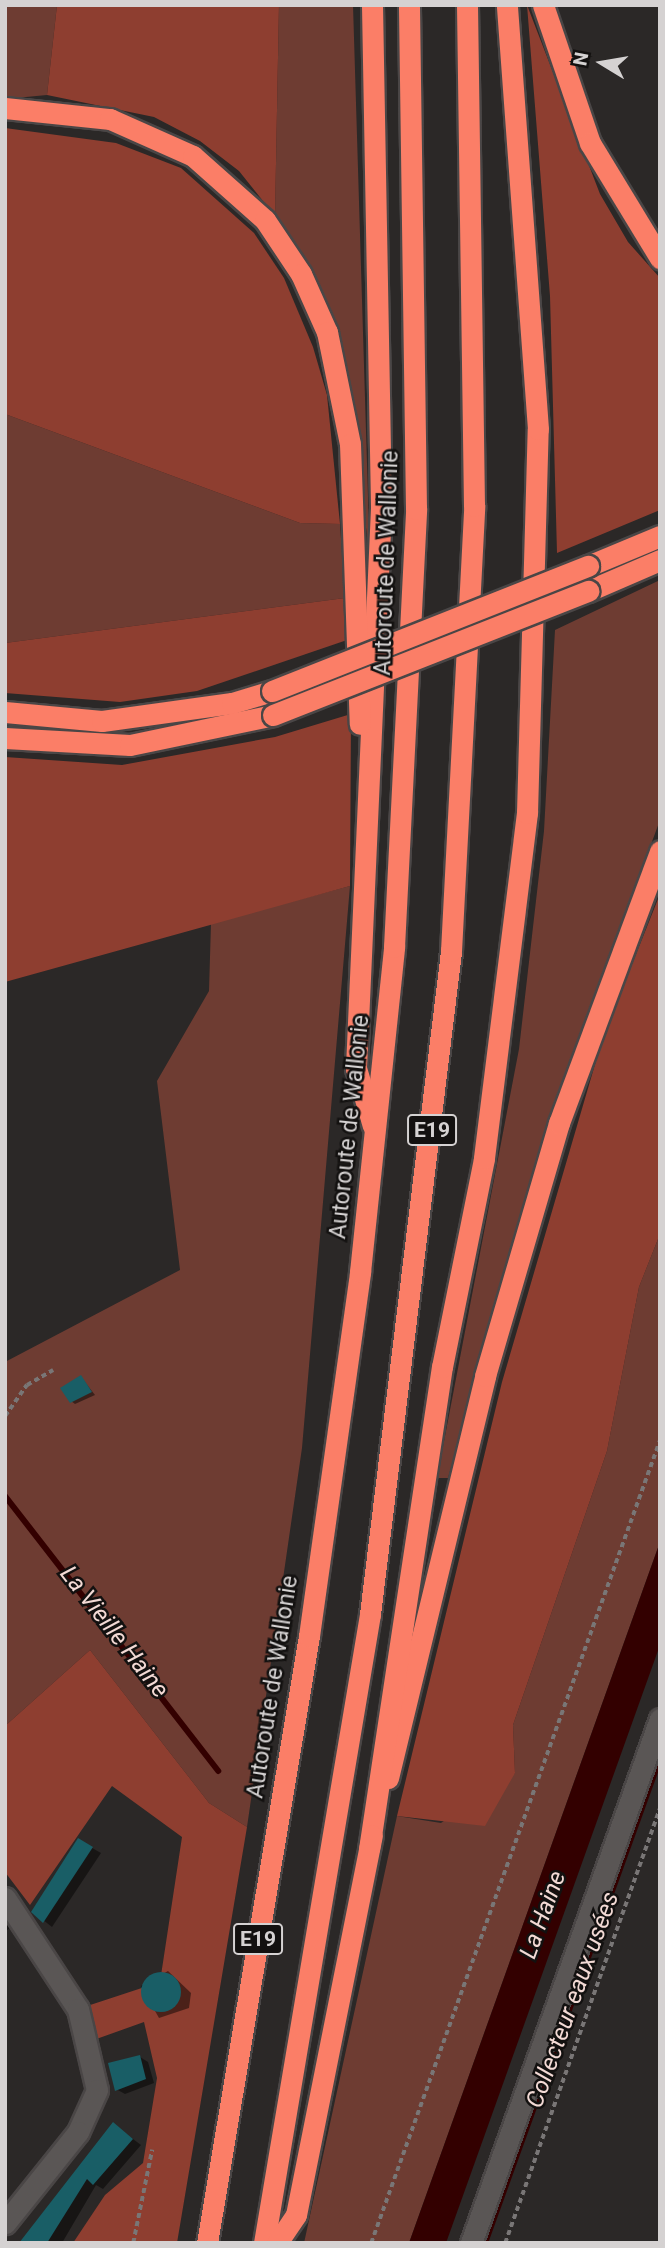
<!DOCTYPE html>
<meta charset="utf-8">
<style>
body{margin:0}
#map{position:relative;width:665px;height:2248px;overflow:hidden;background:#2b2827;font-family:Roboto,sans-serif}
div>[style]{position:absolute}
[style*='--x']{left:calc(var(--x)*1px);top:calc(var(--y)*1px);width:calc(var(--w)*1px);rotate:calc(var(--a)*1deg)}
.green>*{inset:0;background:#6e3c32}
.forest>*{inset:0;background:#8e3e30}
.water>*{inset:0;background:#300}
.shadow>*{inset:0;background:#0007}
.stream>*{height:6px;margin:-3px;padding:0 3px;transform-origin:3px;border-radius:3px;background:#300}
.building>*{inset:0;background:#195e66}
.round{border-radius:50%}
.path>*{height:3.5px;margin-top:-1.75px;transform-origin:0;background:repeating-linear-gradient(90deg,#797676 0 5px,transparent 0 8.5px)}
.roads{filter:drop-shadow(2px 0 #4a4646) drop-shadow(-2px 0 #4a4646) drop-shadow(0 2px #4a4646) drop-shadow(0 -2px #4a4646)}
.minor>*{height:21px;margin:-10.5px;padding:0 10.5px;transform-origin:10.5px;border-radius:10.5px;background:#5a5655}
.highway>*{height:21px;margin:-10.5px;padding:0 10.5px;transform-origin:10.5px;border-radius:10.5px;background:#fb7e67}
.bridges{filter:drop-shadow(2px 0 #4a4646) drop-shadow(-2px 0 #4a4646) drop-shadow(0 2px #4a4646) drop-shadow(0 -2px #4a4646)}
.highway-bridge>*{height:21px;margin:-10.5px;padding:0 10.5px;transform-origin:10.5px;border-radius:10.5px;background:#fb7e67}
span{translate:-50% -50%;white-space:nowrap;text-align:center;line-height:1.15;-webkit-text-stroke:5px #131110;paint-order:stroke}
.shield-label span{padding:2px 5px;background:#131110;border:2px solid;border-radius:5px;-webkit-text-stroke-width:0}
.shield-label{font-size:21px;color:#d5d2d2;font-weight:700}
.street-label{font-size:23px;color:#d5d2d2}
.water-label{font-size:24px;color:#f3dad5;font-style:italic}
.frame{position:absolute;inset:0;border:7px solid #d5d2d2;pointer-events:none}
.north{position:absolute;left:567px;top:28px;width:70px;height:70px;-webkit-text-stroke:5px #131110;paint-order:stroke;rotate:281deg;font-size:19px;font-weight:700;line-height:28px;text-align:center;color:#d5d2d2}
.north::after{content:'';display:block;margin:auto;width:24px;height:32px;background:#d5d2d2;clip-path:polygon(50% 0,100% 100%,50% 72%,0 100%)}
</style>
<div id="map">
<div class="green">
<div style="clip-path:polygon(5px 5px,57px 5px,47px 95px,5px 99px)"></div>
<div style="clip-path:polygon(279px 5px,353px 5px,370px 562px,348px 372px,304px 255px,275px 216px)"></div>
<div style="clip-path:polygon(5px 414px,300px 523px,340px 524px,345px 598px,5px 643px)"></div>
<div style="clip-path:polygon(660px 580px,660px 820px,547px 1126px,448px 1478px,437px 1478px,519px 1049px,544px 831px,555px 630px)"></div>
<div style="clip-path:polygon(350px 886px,302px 1448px,247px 1827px,209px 1803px,90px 1650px,5px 1726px,5px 1362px,180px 1270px,157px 1081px,209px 991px,211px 923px)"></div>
<div style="clip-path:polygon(660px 1234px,660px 1542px,409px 2243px,304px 2243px,397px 1816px,441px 1823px,515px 1773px,513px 1725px,607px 1451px,639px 1287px)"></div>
</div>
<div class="forest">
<div style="clip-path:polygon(57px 5px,279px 5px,275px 216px,239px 171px,200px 141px,154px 117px,47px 95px)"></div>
<div style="clip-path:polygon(527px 5px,600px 194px,628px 242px,660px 278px,660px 510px,557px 553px,550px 296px)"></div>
<div style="clip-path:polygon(5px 128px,116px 143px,181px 168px,254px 233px,284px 278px,313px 347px,327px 395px,340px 524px,300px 523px,5px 414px)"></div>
<div style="clip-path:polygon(345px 598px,350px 639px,197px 691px,120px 702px,5px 693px,5px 643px)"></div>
<div style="clip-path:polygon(351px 714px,350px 886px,5px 982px,5px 757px,122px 765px,275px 737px)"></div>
<div style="clip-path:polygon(660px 894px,660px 1234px,639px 1287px,607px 1451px,513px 1725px,515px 1773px,485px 1826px,397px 1816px,502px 1382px,603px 1037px)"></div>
<div style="clip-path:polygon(90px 1650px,209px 1803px,247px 1827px,177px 2243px,73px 2243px,105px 2195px,143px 2163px,157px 2078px,144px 2022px,88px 2042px,78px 2009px,160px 1982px,182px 1837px,112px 1786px,30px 1905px,5px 1872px,5px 1726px)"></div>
</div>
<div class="water">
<div style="clip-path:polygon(660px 1542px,660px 1645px,446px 2243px,409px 2243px)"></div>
</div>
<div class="shadow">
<div style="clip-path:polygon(81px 1377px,95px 1395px,75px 1404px,71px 1401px)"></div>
<div style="clip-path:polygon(78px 1840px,101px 1853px,52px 1927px,33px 1912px)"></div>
<div style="clip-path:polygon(5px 1916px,12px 1926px,5px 1932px)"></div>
<div style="clip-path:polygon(168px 1971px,191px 1993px,189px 2008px,159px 2018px,141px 1986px)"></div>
<div style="clip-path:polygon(140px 2057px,148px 2062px,154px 2083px,125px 2094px,116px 2089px)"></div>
<div style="clip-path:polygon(113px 2124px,141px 2145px,103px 2189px,96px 2185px,62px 2243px,21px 2243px)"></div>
</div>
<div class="stream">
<div style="--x:5;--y:1496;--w:348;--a:52.2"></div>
<div style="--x:485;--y:2243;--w:516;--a:-70.16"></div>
</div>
<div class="building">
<div style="clip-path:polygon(81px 1375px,92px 1392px,70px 1403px,60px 1388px)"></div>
<div style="clip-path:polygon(78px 1838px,93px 1847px,43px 1923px,31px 1912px)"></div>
<div class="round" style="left:141px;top:1972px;width:40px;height:40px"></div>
<div style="clip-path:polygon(140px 2055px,146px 2079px,115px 2091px,108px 2063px)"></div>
<div style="clip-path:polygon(113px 2122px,133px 2139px,93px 2185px,87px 2179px,47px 2243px,19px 2243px)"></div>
</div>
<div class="path">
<div style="--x:5;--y:1416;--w:38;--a:-55"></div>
<div style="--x:27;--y:1385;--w:30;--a:-30"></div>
<div style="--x:133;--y:2243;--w:95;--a:-78.5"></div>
<div style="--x:371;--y:2243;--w:853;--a:-70.21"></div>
<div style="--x:505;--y:2243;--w:462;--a:-70.4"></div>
</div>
<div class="roads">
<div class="minor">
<div style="--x:5;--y:1898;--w:133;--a:56.7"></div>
<div style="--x:78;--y:2009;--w:83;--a:76.8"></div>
<div style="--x:97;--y:2090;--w:46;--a:114.3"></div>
<div style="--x:78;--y:2132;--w:117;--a:128.7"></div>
<div style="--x:471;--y:2243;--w:557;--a:-70.17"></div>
</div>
<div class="highway">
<div style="--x:372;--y:5;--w:503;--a:88.97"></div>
<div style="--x:381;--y:508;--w:561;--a:92.56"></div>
<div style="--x:356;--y:1068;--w:60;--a:73.7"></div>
<div style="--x:543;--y:5;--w:146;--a:71.2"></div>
<div style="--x:590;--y:143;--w:135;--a:58.7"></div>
<div style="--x:5;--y:108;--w:106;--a:6"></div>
<div style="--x:110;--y:119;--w:91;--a:24"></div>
<div style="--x:193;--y:156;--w:96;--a:41.6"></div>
<div style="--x:265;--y:220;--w:65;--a:56.3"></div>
<div style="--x:301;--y:274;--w:64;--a:65.9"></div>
<div style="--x:327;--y:332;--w:114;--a:78.4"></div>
<div style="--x:350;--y:444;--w:280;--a:88"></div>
<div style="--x:588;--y:566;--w:78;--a:-22.6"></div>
<div style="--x:588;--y:591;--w:78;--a:-23.3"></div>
<div style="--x:5;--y:712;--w:97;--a:5.3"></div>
<div style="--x:102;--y:721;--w:131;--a:-7.9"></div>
<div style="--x:232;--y:703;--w:42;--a:-16.7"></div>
<div style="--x:5;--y:738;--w:125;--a:3.2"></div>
<div style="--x:130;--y:745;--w:146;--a:-11.8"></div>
<div style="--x:388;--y:1778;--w:414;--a:-76.4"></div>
<div style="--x:485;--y:1376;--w:264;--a:-73.7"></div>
<div style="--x:559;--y:1123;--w:290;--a:-69.6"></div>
<div style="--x:369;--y:1849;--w:487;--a:-81.4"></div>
<div style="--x:442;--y:1367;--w:213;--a:-78.6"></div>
<div style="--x:484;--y:1158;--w:348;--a:-82.9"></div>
<div style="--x:527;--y:813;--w:384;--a:-88.4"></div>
<div style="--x:538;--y:429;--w:425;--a:-94.2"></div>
<div style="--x:207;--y:2243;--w:616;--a:-80.46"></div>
<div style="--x:309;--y:1636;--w:368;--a:-82"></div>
<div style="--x:360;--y:1272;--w:327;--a:-84"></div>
<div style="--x:394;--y:947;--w:439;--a:-87.1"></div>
<div style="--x:416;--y:509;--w:504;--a:-90.8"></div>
<div style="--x:264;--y:2243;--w:638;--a:-80.43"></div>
<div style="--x:370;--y:1614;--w:668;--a:-83.03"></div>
<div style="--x:451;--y:951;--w:446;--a:-87"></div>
<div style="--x:474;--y:506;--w:501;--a:-90.8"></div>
<div style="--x:277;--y:2243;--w:34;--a:-56"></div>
<div style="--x:296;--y:2215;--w:387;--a:-78.7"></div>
</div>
</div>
<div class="bridges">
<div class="highway-bridge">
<div style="--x:272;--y:691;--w:340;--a:-21.6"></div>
<div style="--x:273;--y:715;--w:339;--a:-21.5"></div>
</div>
</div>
<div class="shield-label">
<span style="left:432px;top:1130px">E19</span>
<span style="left:258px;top:1939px">E19</span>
</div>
<div class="street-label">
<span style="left:387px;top:563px;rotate:-88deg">Autoroute de Wallonie</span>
<span style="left:350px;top:1127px;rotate:-84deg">Autoroute de Wallonie</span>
<span style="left:273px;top:1687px;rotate:-81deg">Autoroute de Wallonie</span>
</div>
<div class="water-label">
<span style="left:114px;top:1632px;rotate:52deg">La Vieille Haine</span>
<span style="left:543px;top:1915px;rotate:-70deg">La Haine</span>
<span style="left:573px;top:2000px;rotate:-70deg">Collecteur eaux usées</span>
</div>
<div class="frame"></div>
<div class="north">N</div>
</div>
